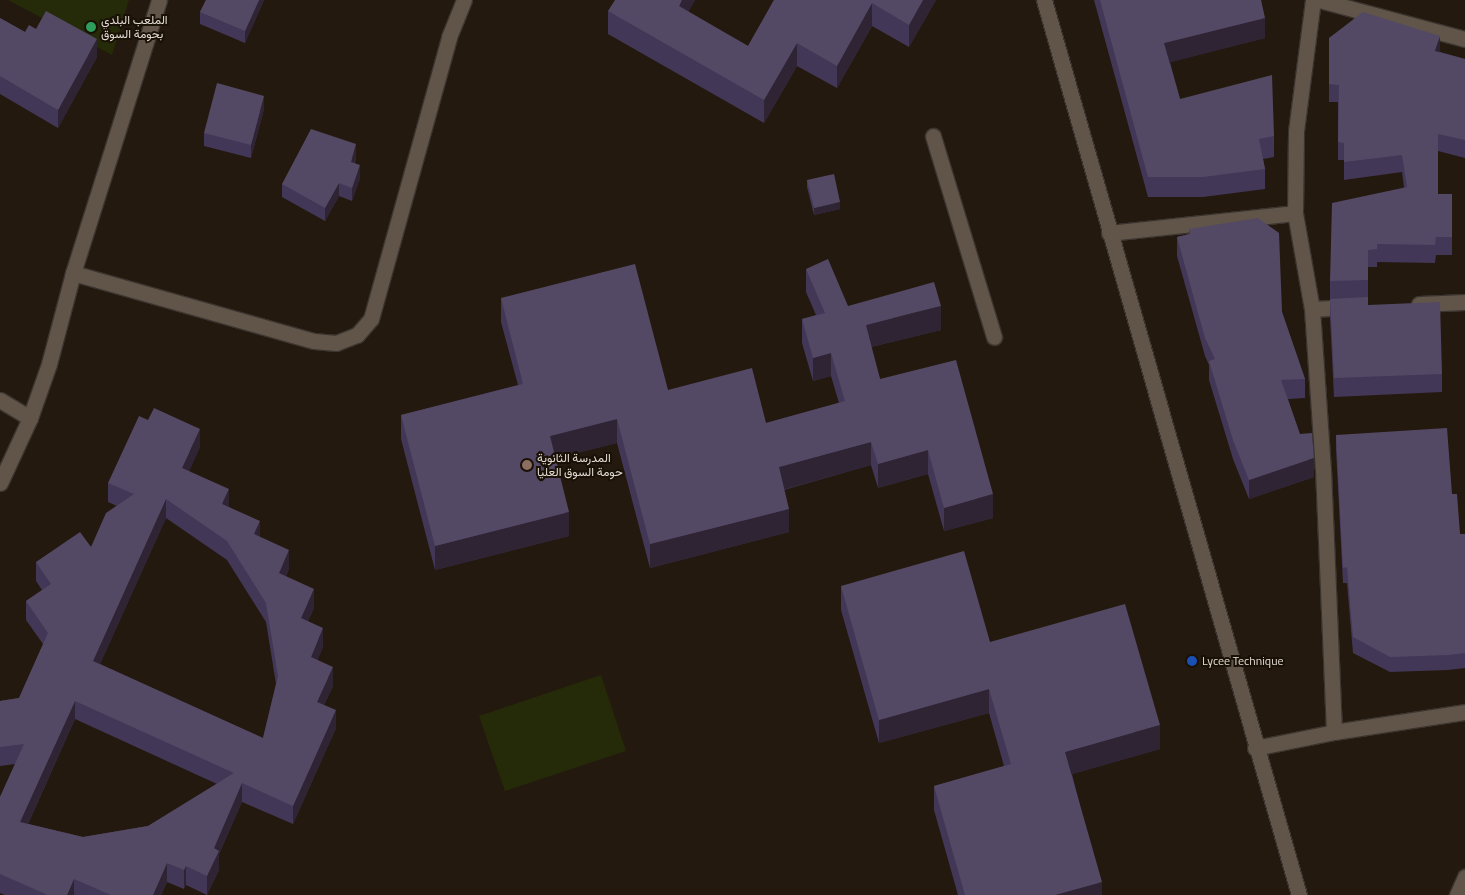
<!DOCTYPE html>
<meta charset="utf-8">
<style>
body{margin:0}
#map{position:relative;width:1465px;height:895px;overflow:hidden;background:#23190e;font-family:"Titillium Web",Vazirmatn,sans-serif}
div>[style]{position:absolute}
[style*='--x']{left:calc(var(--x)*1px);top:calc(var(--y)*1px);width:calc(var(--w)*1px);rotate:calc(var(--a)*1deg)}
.green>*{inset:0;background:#252b08}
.roads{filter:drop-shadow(1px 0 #3b342f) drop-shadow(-1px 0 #3b342f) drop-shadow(0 1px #3b342f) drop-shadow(0 -1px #3b342f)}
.service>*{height:15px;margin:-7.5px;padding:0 7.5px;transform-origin:7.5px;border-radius:7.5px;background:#605548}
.minor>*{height:15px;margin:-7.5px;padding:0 7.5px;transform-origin:7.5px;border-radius:7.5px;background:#605548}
.secondary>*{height:15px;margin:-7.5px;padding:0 7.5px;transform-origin:7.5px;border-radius:7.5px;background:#605548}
.wall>*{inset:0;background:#433757}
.shaded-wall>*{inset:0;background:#2f2434}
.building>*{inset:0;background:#544965}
.dots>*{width:14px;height:14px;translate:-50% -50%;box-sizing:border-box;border:2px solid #191006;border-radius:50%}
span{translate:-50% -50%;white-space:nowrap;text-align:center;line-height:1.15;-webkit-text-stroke:4px #191006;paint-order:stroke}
.poi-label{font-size:12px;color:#e2dcd4}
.left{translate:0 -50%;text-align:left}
</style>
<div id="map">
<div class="green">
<div style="clip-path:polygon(8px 0,129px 0,112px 55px)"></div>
<div style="clip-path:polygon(601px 675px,626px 751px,505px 791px,479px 716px)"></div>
</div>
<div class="roads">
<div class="service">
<div style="--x:933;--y:136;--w:210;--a:73.1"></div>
</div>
<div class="minor">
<div style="--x:1313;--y:0;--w:132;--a:97.4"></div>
<div style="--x:1296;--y:131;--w:82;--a:90.7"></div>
<div style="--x:1295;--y:213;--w:97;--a:80"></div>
<div style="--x:1312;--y:309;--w:160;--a:86.1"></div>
<div style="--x:1323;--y:469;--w:263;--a:87.6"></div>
<div style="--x:1319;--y:0;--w:151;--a:15"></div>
<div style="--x:1109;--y:233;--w:187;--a:-6.1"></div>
<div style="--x:73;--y:273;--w:250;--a:15.8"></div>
<div style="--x:314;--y:341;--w:22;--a:5"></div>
<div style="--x:336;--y:343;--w:22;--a:-21"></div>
<div style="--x:357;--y:335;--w:21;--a:-49"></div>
<div style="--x:371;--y:319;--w:293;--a:-74.5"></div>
<div style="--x:449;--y:37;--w:40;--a:-68"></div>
<div style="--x:1419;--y:304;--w:46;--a:-2.5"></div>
<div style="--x:1312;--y:309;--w:39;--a:-3"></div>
<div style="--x:0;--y:400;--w:35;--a:31"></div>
<div style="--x:0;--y:483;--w:72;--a:-65.2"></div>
<div style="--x:30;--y:418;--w:57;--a:-70.6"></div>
<div style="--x:49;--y:364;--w:94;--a:-75.2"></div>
<div style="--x:73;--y:273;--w:286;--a:-72.5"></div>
<div style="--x:1255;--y:748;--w:81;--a:-11.4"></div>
<div style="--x:1334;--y:732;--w:133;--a:-8.7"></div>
<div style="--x:1457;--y:895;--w:20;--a:-66"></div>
</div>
<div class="secondary">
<div style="--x:1044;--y:0;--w:931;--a:74.1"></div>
</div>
</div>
<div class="wall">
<div style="clip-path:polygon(206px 0,264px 0,245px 43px,200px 24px,200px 12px)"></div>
<div style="clip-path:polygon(695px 0,688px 12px,748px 46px,774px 0,936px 0,909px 47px,872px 26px,837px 88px,797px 66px,764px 123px,608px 34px,608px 11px)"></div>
<div style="clip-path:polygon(1094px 0,1261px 0,1265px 38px,1170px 62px,1180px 99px,1274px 136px,1274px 157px,1263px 159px,1265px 169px,1265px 189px,1203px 197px,1148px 197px)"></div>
<div style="clip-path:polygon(0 18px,25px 32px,36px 29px,97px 57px,58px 128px,0 94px)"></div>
<div style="clip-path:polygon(1329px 38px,1440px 52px,1465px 59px,1465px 158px,1438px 151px,1438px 194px,1452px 194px,1452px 255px,1436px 255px,1435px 263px,1377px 262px,1377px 267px,1368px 267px,1368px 305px,1442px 374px,1442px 392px,1334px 397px,1330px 318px,1330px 281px,1404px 188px,1402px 172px,1344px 180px,1344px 160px,1338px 160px,1338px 102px,1329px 102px)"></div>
<div style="clip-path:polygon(264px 109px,251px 158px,204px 146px,204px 133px)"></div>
<div style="clip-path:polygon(356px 157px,355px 163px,360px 178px,352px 201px,339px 196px,325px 221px,282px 197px,282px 184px)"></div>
<div style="clip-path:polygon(807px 180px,840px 209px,814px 215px,807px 187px)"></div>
<div style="clip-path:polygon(1189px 229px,1282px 312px,1305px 379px,1305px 398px,1288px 399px,1314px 477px,1249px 499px,1233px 459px,1209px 380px,1209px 365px,1205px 356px,1177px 256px,1177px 237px,1189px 234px)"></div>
<div style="clip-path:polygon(806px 269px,848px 306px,941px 330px,871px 347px,880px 379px,993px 518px,944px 531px,928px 474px,878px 488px,871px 465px,784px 490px,789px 532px,650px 568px,617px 443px,556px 458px,569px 536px,435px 570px,401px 439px,401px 415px,518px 385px,501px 322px,501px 298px,668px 390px,766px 423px,839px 403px,831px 376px,813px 381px,802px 343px,802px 319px,816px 315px,806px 292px)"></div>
<div style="clip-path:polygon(1336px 435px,1452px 494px,1460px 534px,1465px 534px,1465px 668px,1448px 670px,1390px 672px,1353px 653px,1347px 583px,1343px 583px,1336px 450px)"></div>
<div style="clip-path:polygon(evenodd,200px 447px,189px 471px,229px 507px,260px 537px,289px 569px,286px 576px,314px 608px,308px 621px,323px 647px,317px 660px,333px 686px,324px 705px,336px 728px,293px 824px,242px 802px,219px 854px,219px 870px,207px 895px,186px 885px,184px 889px,167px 882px,161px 895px,5px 895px,0 893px,0 797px,15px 764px,0 766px,0 701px,19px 698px,43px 644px,26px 620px,26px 601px,42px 590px,36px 581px,36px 562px,91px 547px,117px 506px,108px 502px,108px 483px,200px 447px,166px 518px,227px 560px,266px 622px,276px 684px,263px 738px,100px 664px,166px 518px,200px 447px,75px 719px,217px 784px,148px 826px,83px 837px,28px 824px,75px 719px)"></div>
<div style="clip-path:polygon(841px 586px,990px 642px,1160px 749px,1072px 774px,1102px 895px,958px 895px,934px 810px,934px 786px,1004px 766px,989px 713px,879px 743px,841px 610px)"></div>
</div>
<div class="shaded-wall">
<div style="clip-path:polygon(259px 0,264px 0,245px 43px,245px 31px)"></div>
<div style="clip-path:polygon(682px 0,695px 0,679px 29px,679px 6px)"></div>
<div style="clip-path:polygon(923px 0,936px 0,909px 47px,909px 25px)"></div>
<div style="clip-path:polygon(872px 3px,872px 26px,837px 88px,837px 66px)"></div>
<div style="clip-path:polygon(1265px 18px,1265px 38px,1164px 64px,1164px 43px)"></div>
<div style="clip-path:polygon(1440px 36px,1440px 54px,1435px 51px)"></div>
<div style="clip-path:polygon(97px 39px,97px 57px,58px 128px,58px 110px)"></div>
<div style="clip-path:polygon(797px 43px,797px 66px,764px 123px,764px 100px)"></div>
<div style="clip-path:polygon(264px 96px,264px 109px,251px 158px,251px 145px)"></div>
<div style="clip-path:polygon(356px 144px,356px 157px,351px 175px,351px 162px)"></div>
<div style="clip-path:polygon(360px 165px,360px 178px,352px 201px,352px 188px)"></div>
<div style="clip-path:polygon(339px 183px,339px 196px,325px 221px,325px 208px)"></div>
<div style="clip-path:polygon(840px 202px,840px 209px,814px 215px,814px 208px)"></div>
<div style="clip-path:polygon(941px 306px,941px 330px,866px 348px,866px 325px)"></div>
<div style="clip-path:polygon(831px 353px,831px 376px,813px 381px,813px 358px)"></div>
<div style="clip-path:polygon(617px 419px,617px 443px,550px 460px,550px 436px)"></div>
<div style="clip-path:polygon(200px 429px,200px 447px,182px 487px,182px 468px)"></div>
<div style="clip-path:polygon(871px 442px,871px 465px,779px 491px,779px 467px)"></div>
<div style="clip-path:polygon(928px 450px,928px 474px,878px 488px,878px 464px)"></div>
<div style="clip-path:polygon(1314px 458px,1314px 477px,1249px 499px,1249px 480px)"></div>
<div style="clip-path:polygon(229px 489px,229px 508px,222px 504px)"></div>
<div style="clip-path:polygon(993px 494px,993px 518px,944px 531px,944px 508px)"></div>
<div style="clip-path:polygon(166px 499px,166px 518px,93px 680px,93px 661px)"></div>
<div style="clip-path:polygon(789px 509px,789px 532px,650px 568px,650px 544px)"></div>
<div style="clip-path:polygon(569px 512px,569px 536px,435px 570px,435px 546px)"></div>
<div style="clip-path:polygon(260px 521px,260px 540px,254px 534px)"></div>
<div style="clip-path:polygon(289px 550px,289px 569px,279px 592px,279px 573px)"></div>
<div style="clip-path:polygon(314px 589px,314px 608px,301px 637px,301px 618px)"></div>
<div style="clip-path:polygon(323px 628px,323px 647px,311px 676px,311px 657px)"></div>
<div style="clip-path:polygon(333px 667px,333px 686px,317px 721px,317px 702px)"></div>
<div style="clip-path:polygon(989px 689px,989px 713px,879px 743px,879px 720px)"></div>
<div style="clip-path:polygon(75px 701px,75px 719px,20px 841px,20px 822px)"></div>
<div style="clip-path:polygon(336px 710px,336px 728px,293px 824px,293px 806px)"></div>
<div style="clip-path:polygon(1160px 725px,1160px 749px,1065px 776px,1065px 752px)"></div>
<div style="clip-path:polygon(242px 783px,242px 802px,219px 854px,219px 870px,207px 895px,207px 876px,214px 848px)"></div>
<div style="clip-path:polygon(167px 863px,167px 882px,161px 895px,153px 895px)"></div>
<div style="clip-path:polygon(186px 866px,186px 885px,184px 889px,184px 870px)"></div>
<div style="clip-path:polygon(74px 879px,74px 895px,67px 895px)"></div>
<div style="clip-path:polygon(1102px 882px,1102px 895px,1055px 895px)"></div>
</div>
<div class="building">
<div style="clip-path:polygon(206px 0,259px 0,245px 31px,200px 12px)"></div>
<div style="clip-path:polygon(615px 0,682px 0,679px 6px,748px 46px,774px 0,923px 0,909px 25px,872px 3px,837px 66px,797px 43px,764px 100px,608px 11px)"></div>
<div style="clip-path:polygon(1100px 0,1261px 0,1265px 18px,1164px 43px,1180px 99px,1272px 75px,1274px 136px,1259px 139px,1265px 169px,1203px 177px,1148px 177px)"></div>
<div style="clip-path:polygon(46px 11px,97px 39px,58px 110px,0 76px,0 18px,25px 32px,29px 25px,36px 29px)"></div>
<div style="clip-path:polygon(1363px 12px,1440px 36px,1435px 51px,1465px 59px,1465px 140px,1438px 134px,1438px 194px,1452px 194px,1452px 237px,1436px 237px,1435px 245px,1377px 244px,1377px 249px,1368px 250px,1368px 280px,1330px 281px,1332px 203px,1407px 187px,1402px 155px,1344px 162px,1344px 143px,1338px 142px,1339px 85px,1329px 84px,1329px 38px)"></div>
<div style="clip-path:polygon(217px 83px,264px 96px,251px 145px,204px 133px)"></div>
<div style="clip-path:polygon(311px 129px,356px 144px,351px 162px,360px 165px,352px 188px,339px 183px,325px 208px,282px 184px)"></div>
<div style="clip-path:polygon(834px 174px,840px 202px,814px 208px,807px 180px)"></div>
<div style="clip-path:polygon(1258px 218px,1279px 233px,1282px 312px,1305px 379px,1281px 380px,1300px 434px,1312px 433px,1314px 458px,1249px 480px,1233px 440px,1209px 361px,1215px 359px,1205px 338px,1177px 237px,1190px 234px,1189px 229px)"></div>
<div style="clip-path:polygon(828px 259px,848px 306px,934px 282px,941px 306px,866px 325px,880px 379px,956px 360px,993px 494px,944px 508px,928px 450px,878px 464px,871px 442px,779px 467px,789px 509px,650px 544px,617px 419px,550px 436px,569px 512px,435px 546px,401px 415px,523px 384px,501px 298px,635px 264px,668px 390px,752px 368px,766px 423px,845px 401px,831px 353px,813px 358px,802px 319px,825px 313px,806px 269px)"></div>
<div style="clip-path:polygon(1368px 297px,1368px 305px,1440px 302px,1442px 374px,1334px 378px,1330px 299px)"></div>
<div style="clip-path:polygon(evenodd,154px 408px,200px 429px,182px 468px,229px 489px,222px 504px,260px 521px,254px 534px,289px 550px,279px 573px,314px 589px,301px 618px,323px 628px,311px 657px,333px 667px,317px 702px,336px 710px,293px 806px,242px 783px,214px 848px,219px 851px,207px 876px,186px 866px,184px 870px,167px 863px,153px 895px,111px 895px,74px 879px,67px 895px,48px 895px,0 874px,0 797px,24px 744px,0 747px,0 701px,19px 698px,48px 633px,26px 601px,51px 584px,36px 562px,80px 532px,91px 547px,106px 513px,134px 494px,108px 483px,139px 416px,148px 420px,154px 408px,166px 499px,227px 541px,266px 603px,278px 676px,263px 738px,93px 661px,166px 499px,154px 408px,75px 701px,234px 773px,148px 826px,83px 837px,20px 822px,75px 701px)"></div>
<div style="clip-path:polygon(1447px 428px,1452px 494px,1457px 494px,1460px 534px,1465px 534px,1465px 653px,1448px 655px,1390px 657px,1353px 637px,1347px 567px,1343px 568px,1336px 435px)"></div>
<div style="clip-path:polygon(964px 551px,990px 642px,1125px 604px,1160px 725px,1065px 752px,1102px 882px,1055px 895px,965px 895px,934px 786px,1011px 764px,989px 689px,879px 720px,841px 586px)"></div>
</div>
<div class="dots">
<div style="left:91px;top:27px;background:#2e9e5b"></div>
<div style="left:527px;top:465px;background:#8d6e63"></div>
<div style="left:1192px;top:661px;background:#1a4fb4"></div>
</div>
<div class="poi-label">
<span class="left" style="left:101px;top:27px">الملعب البلدي<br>بحومة السوق</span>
<span class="left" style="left:537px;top:465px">المدرسة الثانوية<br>حومة السوق العليا</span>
<span class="left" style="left:1202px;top:661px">Lycee Technique</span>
</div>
</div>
